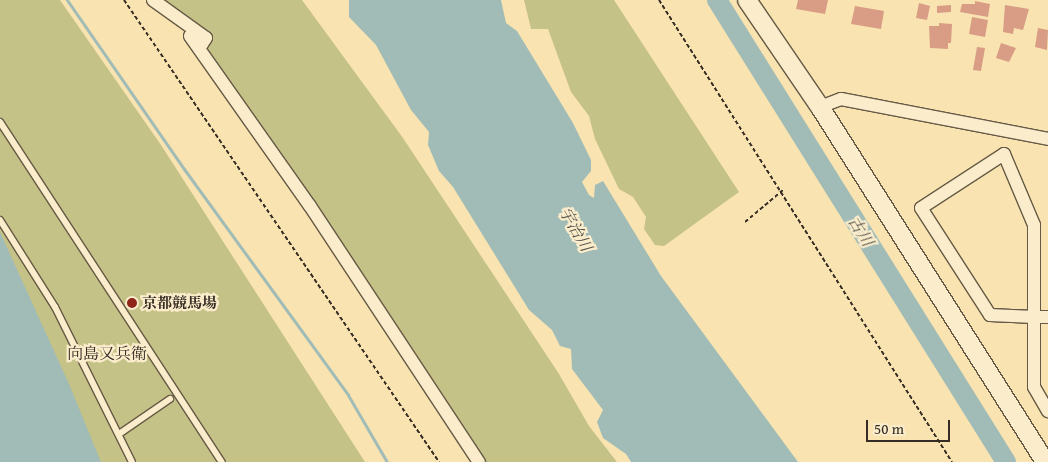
<!DOCTYPE html>
<meta charset="utf-8">
<style>
body{margin:0}
#map{position:relative;width:1048px;height:462px;overflow:hidden;background:#f9e4b1;font-family:"Gentium Book Plus","Noto Serif JP",serif}
div>[style]{position:absolute}
[style*='--x']{left:calc(var(--x)*1px);top:calc(var(--y)*1px);width:calc(var(--w)*1px);rotate:calc(var(--a)*1deg)}
.green>*{inset:0;background:#c5c287}
.water>*{inset:0;background:#a1bcb6}
.stream>*{height:3px;margin:-1.5px;padding:0 1.5px;transform-origin:1.5px;border-radius:1.5px;background:#a1bcb6}
.river>*{height:20px;margin:-10px;padding:0 10px;transform-origin:10px;border-radius:10px;background:#a1bcb6}
.building>*{inset:0;background:#d99c85}
.path>*{height:2px;margin-top:-1px;transform-origin:0;background:repeating-linear-gradient(90deg,#352c23 0 4px,transparent 0 6.5px)}
.roads{filter:drop-shadow(1px 0 #665a46) drop-shadow(-1px 0 #665a46) drop-shadow(0 1px #665a46) drop-shadow(0 -1px #665a46)}
.lane>*{height:6px;margin:-3px;padding:0 3px;transform-origin:3px;border-radius:3px;background:#fbedcc}
.street>*{height:12px;margin:-6px;padding:0 6px;transform-origin:6px;border-radius:6px;background:#fbedcc}
.secondary>*{height:18px;margin:-9px;padding:0 9px;transform-origin:9px;border-radius:9px;background:#fbedcc}
.dots>*{width:14px;height:14px;translate:-50% -50%;box-sizing:border-box;border:2px solid #fbedcc;border-radius:50%}
span{translate:-50% -50%;white-space:nowrap;text-align:center;line-height:1.15;-webkit-text-stroke:4.5px #fbedcc;paint-order:stroke}
.poi-label{font-size:15px;color:#352c23;font-weight:700}
.left{translate:0 -50%;text-align:left}
.water-label{font-size:16px;color:#505048;font-style:italic}
.neighbourhood-label{font-size:16px;color:#352c23}
.scale{position:absolute;left:866px;top:420px;width:84px;height:22px;box-sizing:border-box;border:2px solid #352c23;border-top:0;padding-left:6px;font-size:15px;line-height:18px;white-space:nowrap;color:#352c23;-webkit-text-stroke:4px #fbedcc;paint-order:stroke}
</style>
<div id="map">
<div class="green">
<div style="clip-path:polygon(0 0,60px 0,161px 145px,365px 462px,0 462px)"></div>
<div style="clip-path:polygon(153px 0,302px 0,403px 138px,559px 374px,589px 426px,617px 462px,479px 462px,202px 44px)"></div>
<div style="clip-path:polygon(524px 0,614px 0,739px 192px,664px 246px,655px 245px,644px 229px,646px 217px,633px 197px,619px 189px,595px 139px,589px 116px,571px 92px,548px 29px,531px 29px)"></div>
</div>
<div class="water">
<div style="clip-path:polygon(349px 0,501px 0,506px 23px,517px 31px,573px 123px,591px 160px,591px 171px,582px 182px,589px 195px,594px 198px,595px 185px,603px 181px,661px 276px,798px 462px,631px 462px,626px 454px,603px 438px,597px 422px,603px 410px,572px 369px,571px 349px,560px 346px,552px 330px,529px 310px,453px 187px,439px 171px,428px 145px,429px 132px,411px 110px,376px 45px,349px 17px)"></div>
<div style="clip-path:polygon(0 232px,69px 384px,101px 462px,0 462px)"></div>
</div>
<div class="stream">
<div style="--x:67;--y:0;--w:206;--a:55.3"></div>
<div style="--x:184;--y:169;--w:279;--a:54"></div>
<div style="--x:348;--y:395;--w:78;--a:59.8"></div>
</div>
<div class="river">
<div style="--x:717;--y:0;--w:545;--a:57.97"></div>
</div>
<div class="building">
<div style="clip-path:polygon(798px 0,828px 0,825px 14px,796px 9px)"></div>
<div style="clip-path:polygon(975px 1px,990px 4px,988px 17px,960px 12px,962px 4px,975px 4px)"></div>
<div style="clip-path:polygon(919px 3px,930px 6px,927px 20px,916px 18px)"></div>
<div style="clip-path:polygon(951px 5px,951px 12px,937px 13px,937px 6px)"></div>
<div style="clip-path:polygon(1005px 5px,1029px 9px,1023px 30px,1014px 28px,1013px 34px,1003px 32px)"></div>
<div style="clip-path:polygon(855px 6px,884px 11px,881px 29px,851px 24px)"></div>
<div style="clip-path:polygon(972px 17px,988px 20px,985px 37px,969px 34px)"></div>
<div style="clip-path:polygon(939px 23px,952px 24px,951px 43px,948px 43px,948px 49px,930px 48px,929px 26px,939px 26px)"></div>
<div style="clip-path:polygon(1038px 28px,1048px 30px,1047px 50px,1035px 47px)"></div>
<div style="clip-path:polygon(1001px 43px,1016px 48px,1009px 62px,996px 58px)"></div>
<div style="clip-path:polygon(977px 47px,985px 48px,981px 71px,973px 70px)"></div>
</div>
<div class="path">
<div style="--x:124;--y:0;--w:559;--a:55.71"></div>
<div style="--x:659;--y:0;--w:547;--a:57.62"></div>
<div style="--x:745;--y:222;--w:50;--a:-40.1"></div>
</div>
<div class="roads">
<div class="lane">
<div style="--x:0;--y:122;--w:406;--a:56.9"></div>
<div style="--x:0;--y:220;--w:103;--a:57.7"></div>
<div style="--x:55;--y:307;--w:173;--a:63.6"></div>
<div style="--x:119;--y:434;--w:62;--a:-34.5"></div>
</div>
<div class="street">
<div style="--x:153;--y:0;--w:65;--a:35.6"></div>
<div style="--x:206;--y:38;--w:7;--a:124"></div>
<div style="--x:202;--y:44;--w:14;--a:-146"></div>
<div style="--x:190;--y:36;--w:208;--a:54.8"></div>
<div style="--x:310;--y:206;--w:307;--a:56.6"></div>
<div style="--x:820;--y:107;--w:22;--a:-21"></div>
<div style="--x:841;--y:99;--w:211;--a:10.9"></div>
<div style="--x:1048;--y:317;--w:14;--a:180"></div>
<div style="--x:1034;--y:317;--w:44;--a:-177.4"></div>
<div style="--x:990;--y:315;--w:127;--a:-122.8"></div>
<div style="--x:921;--y:208;--w:99;--a:-33"></div>
<div style="--x:1004;--y:154;--w:77;--a:67.1"></div>
<div style="--x:1034;--y:225;--w:162;--a:90"></div>
<div style="--x:1034;--y:387;--w:28;--a:60"></div>
</div>
<div class="secondary">
<div style="--x:747;--y:0;--w:130;--a:55.7"></div>
<div style="--x:820;--y:107;--w:420;--a:57.6"></div>
</div>
</div>
<div class="dots">
<div style="left:132px;top:303px;background:#8f2418"></div>
</div>
<div class="poi-label">
<span class="left" style="left:142px;top:303px">京都競馬場</span>
</div>
<div class="water-label">
<span style="left:576px;top:229px;rotate:60deg">宇治川</span>
<span style="left:861px;top:231px;rotate:58deg">古川</span>
</div>
<div class="neighbourhood-label">
<span style="left:107px;top:353px">向島又兵衛</span>
</div>
<div class="scale">50 m</div>
</div>
